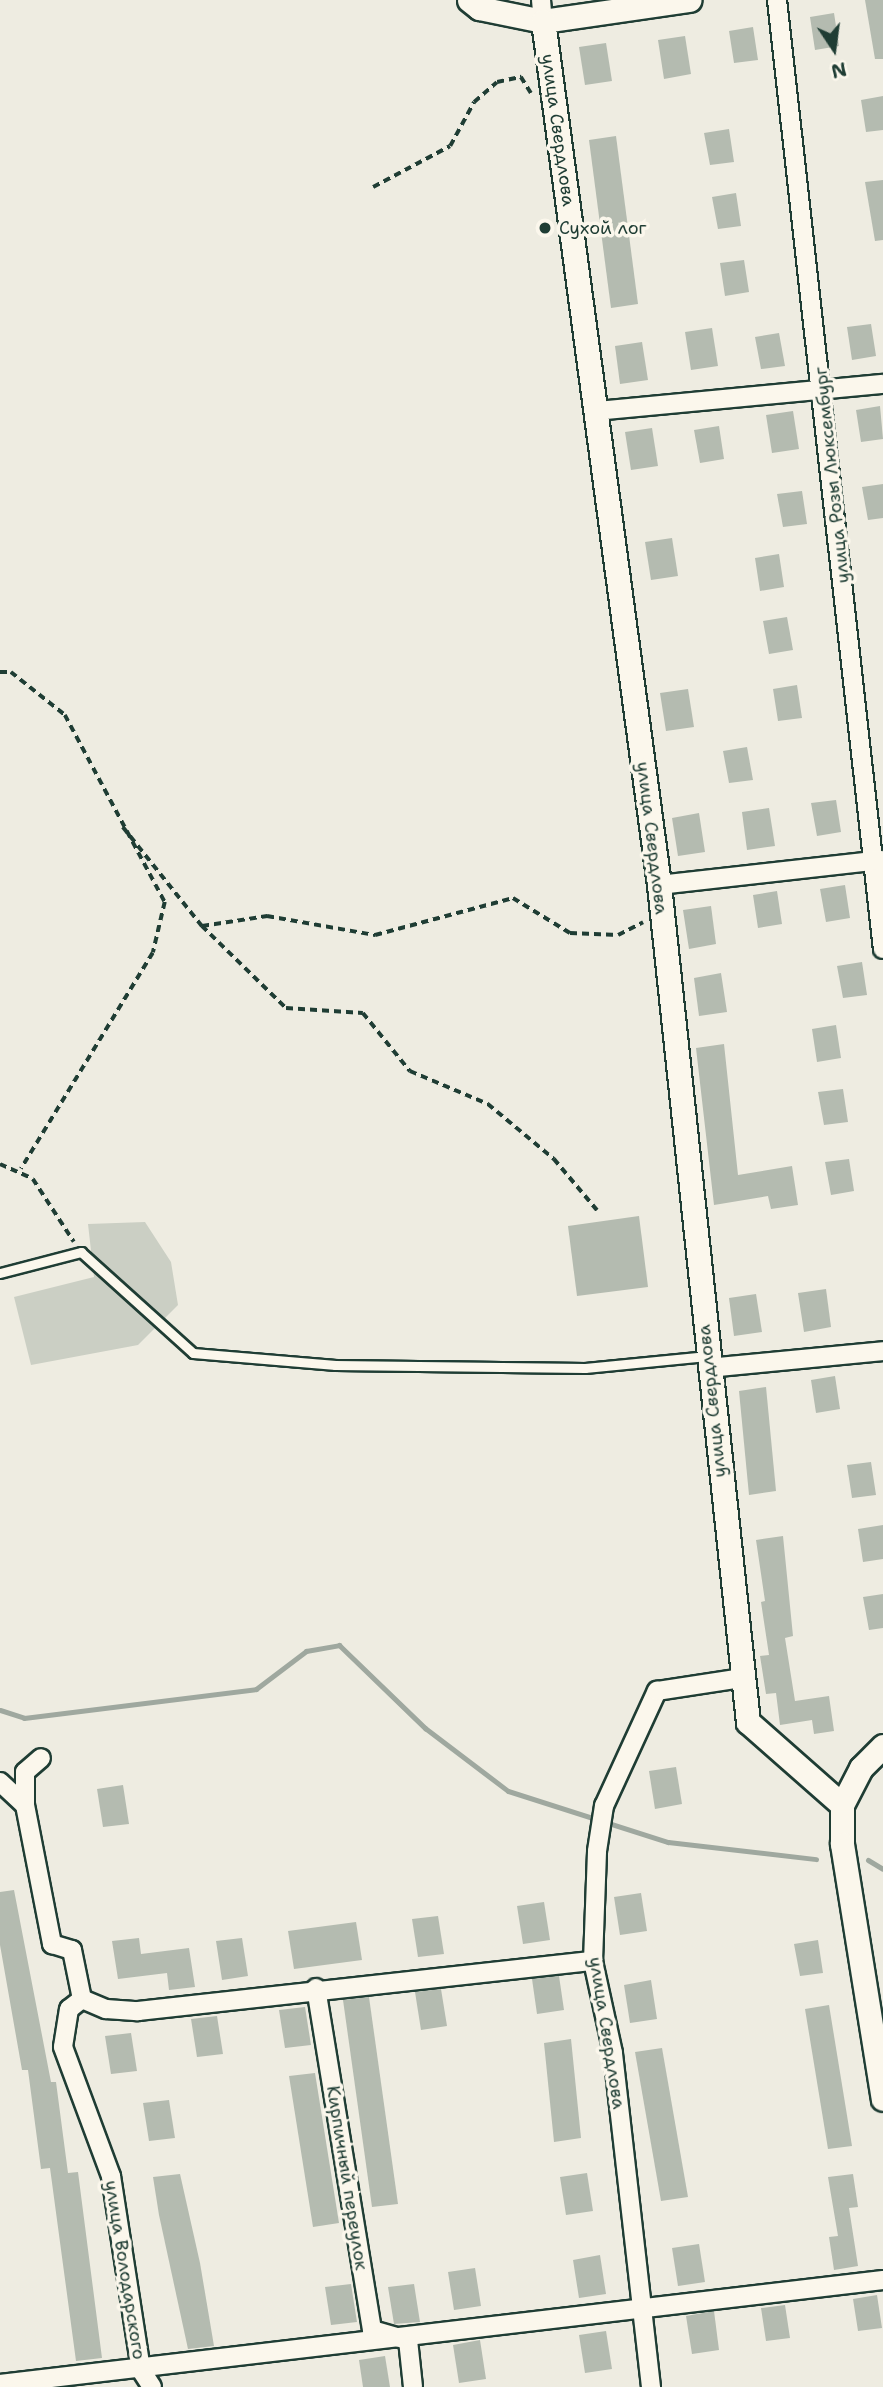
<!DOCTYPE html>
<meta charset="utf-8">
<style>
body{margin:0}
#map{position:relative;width:883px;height:2387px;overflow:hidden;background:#eeece1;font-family:"Shantell Sans",sans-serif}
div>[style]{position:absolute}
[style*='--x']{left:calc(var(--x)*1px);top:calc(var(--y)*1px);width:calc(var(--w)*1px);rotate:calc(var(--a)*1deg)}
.green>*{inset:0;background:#cbcfc4}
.stream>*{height:5px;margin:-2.5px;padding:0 2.5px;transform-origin:2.5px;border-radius:2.5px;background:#9fa89f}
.building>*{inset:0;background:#b4bbb0}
.path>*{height:3.5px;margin-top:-1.75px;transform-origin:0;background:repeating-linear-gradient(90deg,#1f3d34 0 7px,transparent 0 12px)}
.roads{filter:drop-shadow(2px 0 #1f3d34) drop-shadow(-2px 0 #1f3d34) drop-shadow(0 2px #1f3d34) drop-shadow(0 -2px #1f3d34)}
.service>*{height:9px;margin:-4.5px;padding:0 4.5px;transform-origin:4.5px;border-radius:4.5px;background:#fbf7ec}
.minor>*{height:18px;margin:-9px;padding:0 9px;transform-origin:9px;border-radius:9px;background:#fbf7ec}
.tertiary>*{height:23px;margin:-11.5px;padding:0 11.5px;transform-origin:11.5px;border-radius:11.5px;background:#fbf7ec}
.dots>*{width:19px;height:19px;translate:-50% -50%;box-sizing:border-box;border:4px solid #fbf7ec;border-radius:50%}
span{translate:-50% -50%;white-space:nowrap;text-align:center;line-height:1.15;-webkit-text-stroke:7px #fbf7ec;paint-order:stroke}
.street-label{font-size:18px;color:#1f3d34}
.poi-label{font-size:18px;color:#1f3d34}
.left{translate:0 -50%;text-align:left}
.north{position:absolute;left:799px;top:14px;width:70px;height:70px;-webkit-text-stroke:5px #fbf7ec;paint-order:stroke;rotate:167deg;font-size:19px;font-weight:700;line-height:28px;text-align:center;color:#1f3d34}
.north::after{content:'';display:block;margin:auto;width:24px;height:32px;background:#1f3d34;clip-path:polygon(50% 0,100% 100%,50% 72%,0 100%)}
</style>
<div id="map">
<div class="green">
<div style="clip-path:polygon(145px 1222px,171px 1262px,178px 1305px,138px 1345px,31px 1365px,14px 1297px,94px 1277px,88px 1224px)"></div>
</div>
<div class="stream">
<div style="--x:0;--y:1710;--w:25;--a:18"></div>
<div style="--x:24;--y:1718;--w:234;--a:-7.1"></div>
<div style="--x:256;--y:1689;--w:63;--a:-37.2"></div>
<div style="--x:306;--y:1651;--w:34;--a:-10"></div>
<div style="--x:339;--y:1645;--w:120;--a:44"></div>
<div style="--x:425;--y:1728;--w:104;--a:37.2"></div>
<div style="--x:508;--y:1791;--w:168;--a:17.7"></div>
<div style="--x:668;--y:1842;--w:149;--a:6.6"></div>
<div style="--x:868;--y:1860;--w:17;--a:31"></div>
</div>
<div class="building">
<div style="clip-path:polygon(865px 0,883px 0,883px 59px,875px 59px)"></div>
<div style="clip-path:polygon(834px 13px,839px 46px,815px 50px,810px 17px)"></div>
<div style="clip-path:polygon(753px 27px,758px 60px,734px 63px,729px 31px)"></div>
<div style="clip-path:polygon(685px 36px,691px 74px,664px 79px,658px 40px)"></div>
<div style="clip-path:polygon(606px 43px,612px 81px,585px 85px,579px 47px)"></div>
<div style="clip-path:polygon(883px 96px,883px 130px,866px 132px,861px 100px)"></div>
<div style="clip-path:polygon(729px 129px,734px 162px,710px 165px,704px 133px)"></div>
<div style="clip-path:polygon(616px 136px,638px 304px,611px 308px,589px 140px)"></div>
<div style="clip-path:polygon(883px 180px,883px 240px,875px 241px,865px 182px)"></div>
<div style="clip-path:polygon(736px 193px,741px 226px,718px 229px,712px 197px)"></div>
<div style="clip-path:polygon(744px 260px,749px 292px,725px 296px,720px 263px)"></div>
<div style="clip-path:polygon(871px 324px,876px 356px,852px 360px,847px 327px)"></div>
<div style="clip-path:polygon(712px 328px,718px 366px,691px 370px,685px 332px)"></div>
<div style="clip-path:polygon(779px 333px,785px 366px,761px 369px,755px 337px)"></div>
<div style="clip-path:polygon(642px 342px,648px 380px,620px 384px,615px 346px)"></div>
<div style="clip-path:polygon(880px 406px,883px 439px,861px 442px,856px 410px)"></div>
<div style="clip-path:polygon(793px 411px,799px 449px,772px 453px,766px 415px)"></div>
<div style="clip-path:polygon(719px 426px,724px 459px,700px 463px,694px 430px)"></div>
<div style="clip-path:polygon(652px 428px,658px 466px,631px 470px,625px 432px)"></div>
<div style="clip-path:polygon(883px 484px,883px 518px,868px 520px,862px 487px)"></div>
<div style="clip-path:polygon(802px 491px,807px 524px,783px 527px,777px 494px)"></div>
<div style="clip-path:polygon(672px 538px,678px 576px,651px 580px,645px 542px)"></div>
<div style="clip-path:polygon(779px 554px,784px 587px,760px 591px,755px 558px)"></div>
<div style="clip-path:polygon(787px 617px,793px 650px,769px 654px,763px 621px)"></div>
<div style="clip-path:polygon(797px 685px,802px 718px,778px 721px,773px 689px)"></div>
<div style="clip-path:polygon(688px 689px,694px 727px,666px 731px,660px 693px)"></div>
<div style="clip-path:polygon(747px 747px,753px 780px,729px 783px,723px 751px)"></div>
<div style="clip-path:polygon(836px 800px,841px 832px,817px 836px,811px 803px)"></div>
<div style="clip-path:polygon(769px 808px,775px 846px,747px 850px,742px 812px)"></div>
<div style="clip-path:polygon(699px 813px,705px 852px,678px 856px,672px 818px)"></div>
<div style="clip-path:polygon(845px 885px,850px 918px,826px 922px,820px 889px)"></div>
<div style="clip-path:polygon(777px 891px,782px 924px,758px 928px,753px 895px)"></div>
<div style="clip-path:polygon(711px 906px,716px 944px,689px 949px,683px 910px)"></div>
<div style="clip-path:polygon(862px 962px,867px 995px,843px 998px,837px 966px)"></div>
<div style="clip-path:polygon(721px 973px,727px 1012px,699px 1016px,694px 978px)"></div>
<div style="clip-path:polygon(836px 1025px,841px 1058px,817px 1062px,812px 1029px)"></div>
<div style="clip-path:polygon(724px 1044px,738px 1175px,792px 1166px,798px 1205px,771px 1209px,768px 1196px,714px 1205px,696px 1048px)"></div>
<div style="clip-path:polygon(843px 1089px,848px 1122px,824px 1125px,818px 1092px)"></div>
<div style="clip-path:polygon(849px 1159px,854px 1191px,831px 1195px,825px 1162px)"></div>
<div style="clip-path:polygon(639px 1216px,648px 1287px,577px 1296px,568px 1226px)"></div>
<div style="clip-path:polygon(826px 1289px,831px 1327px,804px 1332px,798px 1293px)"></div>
<div style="clip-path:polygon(756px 1294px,762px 1332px,734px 1336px,729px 1298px)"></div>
<div style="clip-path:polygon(835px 1376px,840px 1409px,816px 1413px,811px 1380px)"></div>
<div style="clip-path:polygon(766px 1387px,776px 1491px,749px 1495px,739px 1391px)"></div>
<div style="clip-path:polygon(871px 1462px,876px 1495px,852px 1498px,847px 1465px)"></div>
<div style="clip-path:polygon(883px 1525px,883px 1559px,863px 1562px,858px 1529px)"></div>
<div style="clip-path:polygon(783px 1536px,793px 1636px,785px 1638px,795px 1701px,829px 1696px,834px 1731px,814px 1734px,812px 1720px,780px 1725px,776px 1693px,766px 1694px,760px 1656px,769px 1655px,761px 1602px,765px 1601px,756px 1540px)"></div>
<div style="clip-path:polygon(883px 1594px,883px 1628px,869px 1630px,863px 1597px)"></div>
<div style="clip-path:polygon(676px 1767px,682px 1804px,655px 1809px,649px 1771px)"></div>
<div style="clip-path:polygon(123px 1785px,129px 1824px,103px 1827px,97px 1789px)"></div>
<div style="clip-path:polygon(14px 1890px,51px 2082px,56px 2082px,68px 2173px,78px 2172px,102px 2358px,76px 2361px,50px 2168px,41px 2169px,28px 2070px,22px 2070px,0 1945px,0 1892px)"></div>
<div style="clip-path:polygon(641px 1893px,647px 1931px,620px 1935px,614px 1897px)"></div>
<div style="clip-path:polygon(544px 1902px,550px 1940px,523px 1944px,517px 1906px)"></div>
<div style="clip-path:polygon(438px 1916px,444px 1954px,418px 1957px,412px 1919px)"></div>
<div style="clip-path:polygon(356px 1922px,362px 1960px,294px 1969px,288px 1931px)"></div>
<div style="clip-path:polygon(139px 1938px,141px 1954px,189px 1948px,195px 1987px,169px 1990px,167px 1973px,118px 1979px,112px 1941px)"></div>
<div style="clip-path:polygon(242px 1938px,248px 1976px,222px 1980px,216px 1941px)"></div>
<div style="clip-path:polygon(818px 1940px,823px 1973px,800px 1976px,794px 1944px)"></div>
<div style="clip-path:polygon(559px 1976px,564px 2010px,537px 2014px,532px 1979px)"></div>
<div style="clip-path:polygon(651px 1980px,657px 2019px,630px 2023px,624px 1985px)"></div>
<div style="clip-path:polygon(441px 1989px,447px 2026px,421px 2030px,415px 1992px)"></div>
<div style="clip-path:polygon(369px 1997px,398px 2204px,372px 2207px,343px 2000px)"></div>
<div style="clip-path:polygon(829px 2005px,852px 2146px,828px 2149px,805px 2009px)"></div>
<div style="clip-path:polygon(305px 2007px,311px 2045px,285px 2048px,279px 2010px)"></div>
<div style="clip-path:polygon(217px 2016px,223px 2054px,197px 2057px,191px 2019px)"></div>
<div style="clip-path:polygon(131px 2033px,137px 2071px,111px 2074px,105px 2036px)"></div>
<div style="clip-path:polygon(571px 2039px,581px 2138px,554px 2142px,544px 2043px)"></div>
<div style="clip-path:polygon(662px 2048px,688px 2197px,661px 2201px,635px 2052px)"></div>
<div style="clip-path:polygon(315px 2073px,339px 2223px,313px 2227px,289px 2076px)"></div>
<div style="clip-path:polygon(169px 2100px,175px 2138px,149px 2141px,143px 2103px)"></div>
<div style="clip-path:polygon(587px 2173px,593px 2211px,566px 2215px,560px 2177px)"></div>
<div style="clip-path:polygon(180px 2174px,200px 2263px,214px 2346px,188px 2349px,159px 2215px,153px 2177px)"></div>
<div style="clip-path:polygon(853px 2174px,858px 2207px,849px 2208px,858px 2266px,834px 2270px,829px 2237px,838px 2236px,828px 2177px)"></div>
<div style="clip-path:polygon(699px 2244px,705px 2282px,678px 2286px,672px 2248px)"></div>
<div style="clip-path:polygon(600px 2255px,606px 2294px,579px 2298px,573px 2260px)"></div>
<div style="clip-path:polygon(475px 2268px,481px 2306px,454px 2310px,448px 2272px)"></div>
<div style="clip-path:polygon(351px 2284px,357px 2322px,331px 2325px,325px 2287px)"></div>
<div style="clip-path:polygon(414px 2284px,420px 2322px,394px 2324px,388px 2287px)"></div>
<div style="clip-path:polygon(877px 2295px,882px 2328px,858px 2331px,853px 2299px)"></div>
<div style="clip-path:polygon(785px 2305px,790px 2338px,766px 2341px,761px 2308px)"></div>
<div style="clip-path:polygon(714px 2311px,719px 2350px,692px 2354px,686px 2316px)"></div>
<div style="clip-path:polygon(606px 2331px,612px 2369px,585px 2373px,579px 2335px)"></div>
<div style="clip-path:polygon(480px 2340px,486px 2379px,459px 2383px,453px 2345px)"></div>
<div style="clip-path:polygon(385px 2356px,390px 2387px,363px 2387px,359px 2360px)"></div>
</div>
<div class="path">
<div style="--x:373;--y:187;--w:87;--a:-28"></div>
<div style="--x:450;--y:146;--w:50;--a:-61.4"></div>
<div style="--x:474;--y:102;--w:30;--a:-41"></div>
<div style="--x:497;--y:82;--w:25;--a:-12"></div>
<div style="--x:521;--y:77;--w:19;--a:58"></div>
<div style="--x:0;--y:672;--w:11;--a:0"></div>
<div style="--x:11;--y:672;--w:69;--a:38.5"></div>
<div style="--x:65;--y:715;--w:212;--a:61.9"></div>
<div style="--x:165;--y:902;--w:52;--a:103.2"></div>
<div style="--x:153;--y:953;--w:253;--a:121.4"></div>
<div style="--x:123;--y:827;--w:127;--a:51.4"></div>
<div style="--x:202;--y:926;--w:66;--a:-8.7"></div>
<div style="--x:267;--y:916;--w:110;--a:10"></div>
<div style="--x:375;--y:935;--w:143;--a:-15"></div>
<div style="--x:513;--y:898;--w:67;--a:31.6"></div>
<div style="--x:570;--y:933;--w:48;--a:2.4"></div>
<div style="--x:618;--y:935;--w:28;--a:-27"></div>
<div style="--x:202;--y:926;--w:117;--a:44.3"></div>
<div style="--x:286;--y:1008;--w:77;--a:3.7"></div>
<div style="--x:363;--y:1013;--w:75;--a:51"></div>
<div style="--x:410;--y:1071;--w:85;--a:22.9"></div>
<div style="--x:488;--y:1104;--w:86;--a:39.8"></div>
<div style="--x:554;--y:1159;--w:67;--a:49.9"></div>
<div style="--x:0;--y:1164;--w:36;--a:24"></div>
<div style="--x:33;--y:1179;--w:75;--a:56.9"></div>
</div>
<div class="roads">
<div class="service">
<div style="--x:0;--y:1273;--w:84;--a:-14.5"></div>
<div style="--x:81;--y:1252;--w:151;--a:42"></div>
<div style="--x:193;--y:1353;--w:143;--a:4.8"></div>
<div style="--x:335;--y:1365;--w:250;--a:0.7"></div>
<div style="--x:585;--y:1368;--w:123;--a:-5.6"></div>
</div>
<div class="minor">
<div style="--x:541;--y:0;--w:21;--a:85"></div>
<div style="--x:777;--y:0;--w:955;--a:83.63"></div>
<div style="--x:596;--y:411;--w:288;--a:-5.4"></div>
<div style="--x:659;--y:885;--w:225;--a:-6.4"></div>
<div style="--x:708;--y:1368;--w:176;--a:-5.5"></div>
<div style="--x:0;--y:1782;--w:34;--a:43"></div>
<div style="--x:25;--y:1805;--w:33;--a:-90"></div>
<div style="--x:25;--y:1772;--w:21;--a:-41"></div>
<div style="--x:25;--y:1805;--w:142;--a:79"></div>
<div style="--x:52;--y:1944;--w:21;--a:17"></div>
<div style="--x:72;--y:1950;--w:50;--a:78.5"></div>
<div style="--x:82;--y:1999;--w:16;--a:142"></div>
<div style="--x:69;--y:2009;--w:38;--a:99"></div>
<div style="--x:63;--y:2047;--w:138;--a:69.6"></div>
<div style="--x:111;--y:2176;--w:196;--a:81.2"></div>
<div style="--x:141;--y:2370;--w:20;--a:57"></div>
<div style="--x:316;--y:1988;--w:347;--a:80.7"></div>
<div style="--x:372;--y:2330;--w:37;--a:16"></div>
<div style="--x:408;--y:2340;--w:47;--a:83.9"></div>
<div style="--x:82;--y:1999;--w:26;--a:23"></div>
<div style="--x:106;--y:2009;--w:32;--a:4"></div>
<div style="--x:138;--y:2011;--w:458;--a:-6.3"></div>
<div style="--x:0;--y:2384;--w:889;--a:-6.72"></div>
<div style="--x:651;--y:2387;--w:336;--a:-96.5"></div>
<div style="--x:613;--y:2053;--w:94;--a:-102.3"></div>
<div style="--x:593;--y:1961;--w:110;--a:-87.9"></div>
<div style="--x:597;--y:1851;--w:46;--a:-81.2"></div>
<div style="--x:604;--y:1806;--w:127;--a:-65.3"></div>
<div style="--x:657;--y:1691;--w:86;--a:-8.7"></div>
</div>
<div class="tertiary">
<div style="--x:469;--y:0;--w:13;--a:39"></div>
<div style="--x:479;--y:8;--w:65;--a:11.5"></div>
<div style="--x:543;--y:21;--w:148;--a:-8.2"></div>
<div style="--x:543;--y:21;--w:872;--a:82.35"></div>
<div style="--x:659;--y:885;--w:842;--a:83.93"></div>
<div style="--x:748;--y:1722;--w:125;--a:41.4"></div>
<div style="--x:883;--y:1746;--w:31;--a:135"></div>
<div style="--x:861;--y:1768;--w:42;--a:117.2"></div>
<div style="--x:842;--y:1805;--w:39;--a:90"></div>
<div style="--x:842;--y:1844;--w:258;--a:80.9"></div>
</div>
</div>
<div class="dots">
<div style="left:545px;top:228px;background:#1f3d34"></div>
</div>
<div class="street-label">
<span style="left:558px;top:130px;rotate:82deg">улица Свердлова</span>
<span style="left:832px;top:475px;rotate:-96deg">улица Розы Люксембург</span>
<span style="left:652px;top:838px;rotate:83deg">улица Свердлова</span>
<span style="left:712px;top:1401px;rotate:-96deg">улица Свердлова</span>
<span style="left:607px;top:2033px;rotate:81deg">улица Свердлова</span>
<span style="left:347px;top:2178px;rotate:81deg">Кирпичный переулок</span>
<span style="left:125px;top:2270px;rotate:81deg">улица Володарского</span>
</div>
<div class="poi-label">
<span class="left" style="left:559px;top:228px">Сухой лог</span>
</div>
<div class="north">N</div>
</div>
